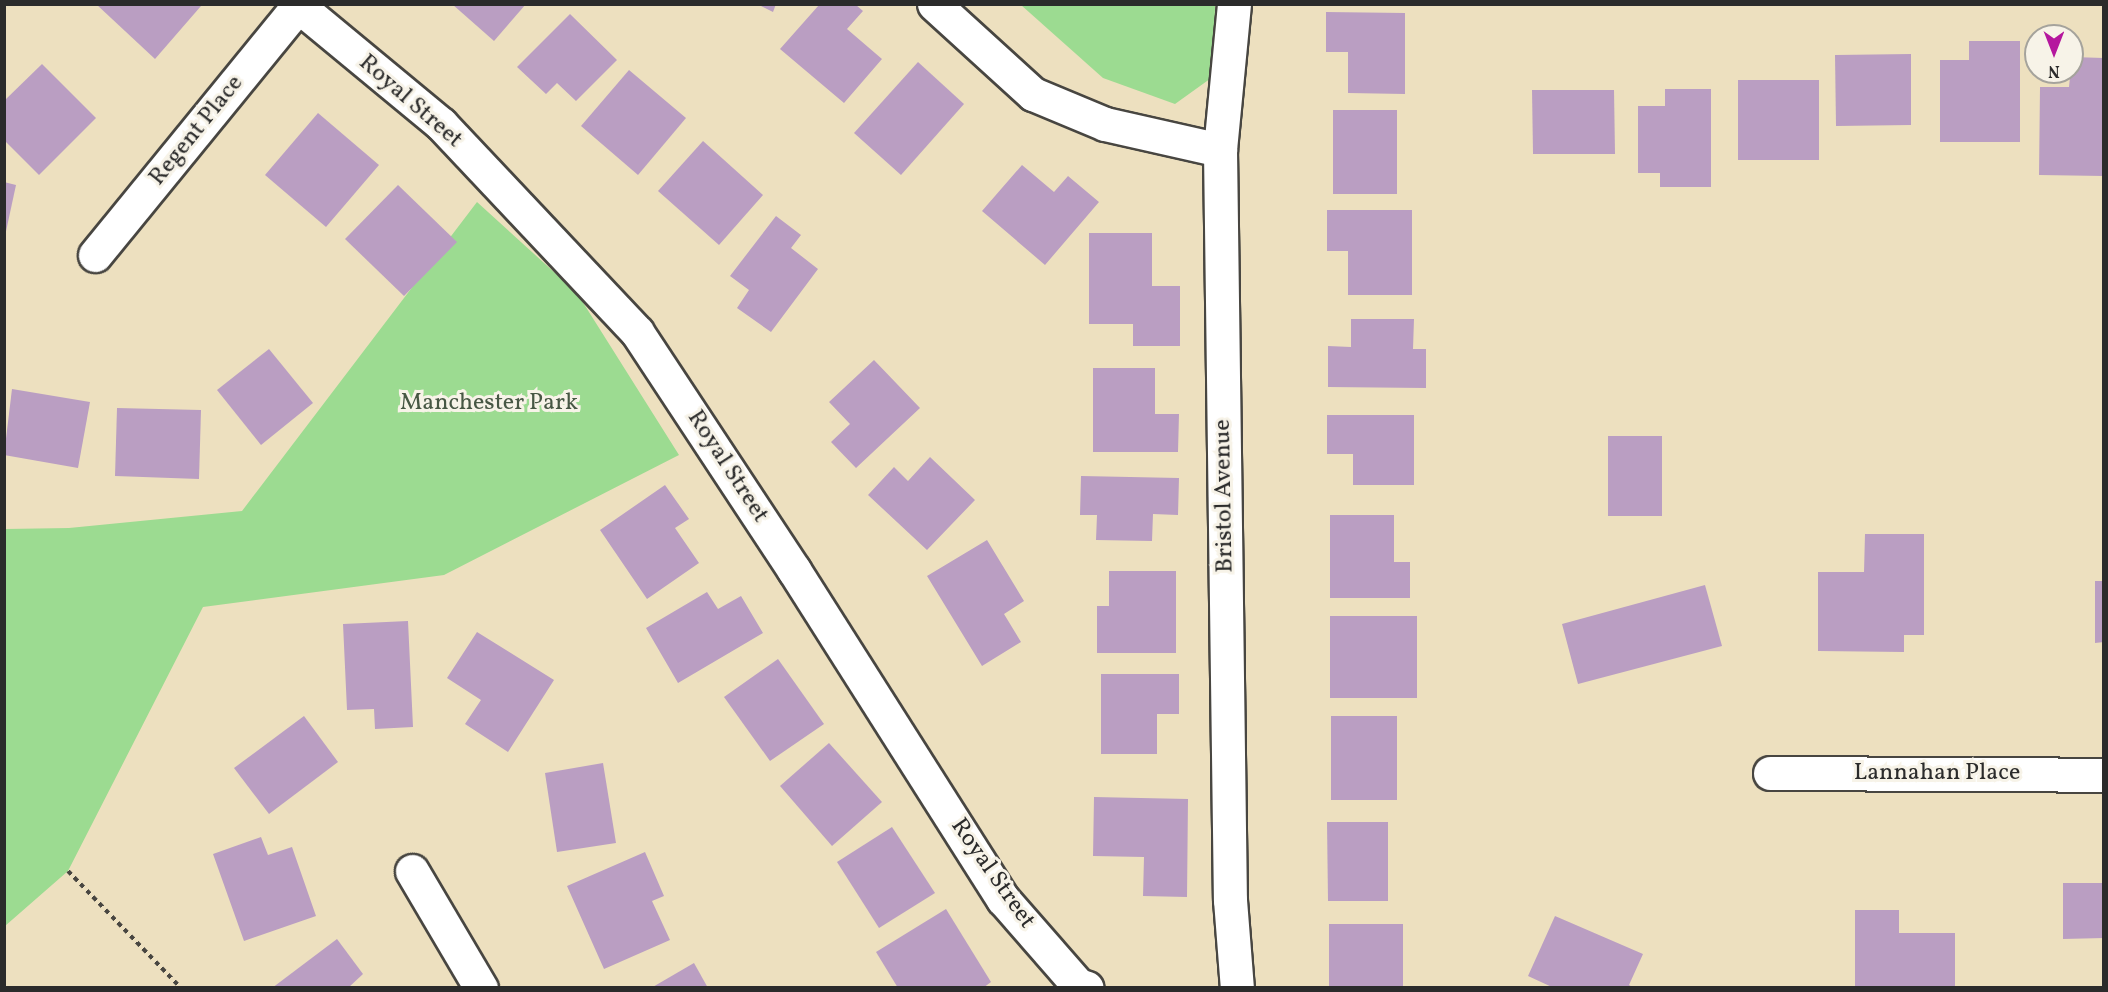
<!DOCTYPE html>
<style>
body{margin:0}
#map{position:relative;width:2108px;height:992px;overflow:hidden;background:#ede0bf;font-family:Vollkorn,serif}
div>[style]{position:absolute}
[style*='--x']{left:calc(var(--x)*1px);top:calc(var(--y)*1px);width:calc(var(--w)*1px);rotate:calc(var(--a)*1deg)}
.green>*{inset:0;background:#9cdb91}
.building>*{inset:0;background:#ba9ec2}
.path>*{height:4px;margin-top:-2px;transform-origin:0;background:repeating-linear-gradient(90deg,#484641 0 4.5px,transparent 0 9px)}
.roads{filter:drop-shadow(2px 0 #484641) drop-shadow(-2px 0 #484641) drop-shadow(0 2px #484641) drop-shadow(0 -2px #484641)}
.minor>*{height:33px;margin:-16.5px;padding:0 16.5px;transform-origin:16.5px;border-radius:16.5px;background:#fff}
span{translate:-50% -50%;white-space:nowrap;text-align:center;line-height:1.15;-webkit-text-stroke:6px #f7f3e8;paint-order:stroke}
.street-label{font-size:24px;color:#2b2b2b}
.park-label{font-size:24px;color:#475744}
.frame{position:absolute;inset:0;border:6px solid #2b2b2b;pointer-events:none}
.north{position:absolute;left:2024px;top:24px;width:60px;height:60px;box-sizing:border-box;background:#f7f3e8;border:2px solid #a5a39c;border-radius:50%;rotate:180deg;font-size:16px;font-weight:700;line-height:24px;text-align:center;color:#2b2b2b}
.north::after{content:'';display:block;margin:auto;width:21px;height:27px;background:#b5179e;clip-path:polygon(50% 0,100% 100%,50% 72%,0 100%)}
</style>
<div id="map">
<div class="green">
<div style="clip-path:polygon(1021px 5px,1215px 5px,1214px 76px,1175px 104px,1103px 78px)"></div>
<div style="clip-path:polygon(477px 202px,577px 293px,679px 455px,444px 575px,203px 607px,68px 871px,5px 926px,5px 529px,69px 528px,242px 511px)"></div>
</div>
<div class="building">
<div style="clip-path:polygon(96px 4px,199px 4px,201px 6px,155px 59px)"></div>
<div style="clip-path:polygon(452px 4px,526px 4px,494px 41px)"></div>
<div style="clip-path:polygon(757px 4px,776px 4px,773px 12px)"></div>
<div style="clip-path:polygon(819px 5px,856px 5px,863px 11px,847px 29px,882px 59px,844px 103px,780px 49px)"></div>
<div style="clip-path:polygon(1326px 12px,1405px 13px,1405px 94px,1348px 93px,1348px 52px,1326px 52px)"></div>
<div style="clip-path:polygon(570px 14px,617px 60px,576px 101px,557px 83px,546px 94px,517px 67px)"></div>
<div style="clip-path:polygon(1969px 41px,2020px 41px,2020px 142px,1940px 142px,1940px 60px,1969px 60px)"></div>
<div style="clip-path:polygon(1911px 54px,1911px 125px,1836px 126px,1835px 55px)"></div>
<div style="clip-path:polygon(2072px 57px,2104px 58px,2104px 176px,2039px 175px,2040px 87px,2069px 87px)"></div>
<div style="clip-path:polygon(918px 62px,964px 104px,901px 175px,854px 133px)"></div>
<div style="clip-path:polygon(42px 64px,96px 118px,39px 175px,4px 140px,4px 101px)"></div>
<div style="clip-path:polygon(629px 70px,686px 118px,638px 175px,581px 126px)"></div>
<div style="clip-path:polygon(1738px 80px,1819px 80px,1819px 160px,1738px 160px)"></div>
<div style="clip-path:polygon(1665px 89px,1711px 89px,1711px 187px,1660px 187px,1660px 173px,1638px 173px,1638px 106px,1665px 106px)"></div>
<div style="clip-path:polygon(1532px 90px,1614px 90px,1615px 154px,1533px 154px)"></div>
<div style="clip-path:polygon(1333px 110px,1397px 110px,1397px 194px,1333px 194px)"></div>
<div style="clip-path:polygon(318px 113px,379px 165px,326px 227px,265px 175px)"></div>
<div style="clip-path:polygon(703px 141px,763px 195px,719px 245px,658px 191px)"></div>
<div style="clip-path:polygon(1022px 165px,1054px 192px,1068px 176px,1099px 202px,1045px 265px,982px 211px)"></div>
<div style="clip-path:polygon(4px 182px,16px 185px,5px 236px,4px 236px)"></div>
<div style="clip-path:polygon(398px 185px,457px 242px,404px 296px,345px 239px)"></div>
<div style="clip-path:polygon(1327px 210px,1412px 210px,1412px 295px,1348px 295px,1348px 251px,1327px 251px)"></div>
<div style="clip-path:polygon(776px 216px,801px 235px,791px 248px,818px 269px,771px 332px,737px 308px,749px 290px,730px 276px)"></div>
<div style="clip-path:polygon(1089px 233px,1152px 233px,1152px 286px,1180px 286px,1180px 346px,1133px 346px,1133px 324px,1089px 324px)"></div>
<div style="clip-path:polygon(1351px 319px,1414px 319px,1413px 349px,1426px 349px,1426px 388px,1328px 387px,1328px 346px,1351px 347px)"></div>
<div style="clip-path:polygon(269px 349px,313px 403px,261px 445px,217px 390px)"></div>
<div style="clip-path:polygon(874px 360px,920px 408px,856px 468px,831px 442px,850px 424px,829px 402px)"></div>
<div style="clip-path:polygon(1093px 368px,1155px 368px,1155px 414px,1179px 414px,1178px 452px,1093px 452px)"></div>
<div style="clip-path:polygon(12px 389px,90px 402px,78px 468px,4px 455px)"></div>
<div style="clip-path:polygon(117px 408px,201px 410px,199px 479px,115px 476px)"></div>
<div style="clip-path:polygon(1327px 415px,1414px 415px,1414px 485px,1353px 485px,1353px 454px,1327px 454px)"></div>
<div style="clip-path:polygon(1608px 436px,1662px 436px,1662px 516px,1608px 516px)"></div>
<div style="clip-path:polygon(930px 457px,975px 500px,927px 550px,868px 495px,894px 467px,908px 481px)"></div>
<div style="clip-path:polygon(1081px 476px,1179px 478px,1178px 515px,1153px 514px,1152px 541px,1096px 540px,1097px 515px,1080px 515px)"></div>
<div style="clip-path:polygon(665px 485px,689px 519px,675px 528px,699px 563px,647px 599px,600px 530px)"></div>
<div style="clip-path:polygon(1330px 515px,1394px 515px,1394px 562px,1410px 562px,1410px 598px,1330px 598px)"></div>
<div style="clip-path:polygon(1865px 534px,1924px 534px,1924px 635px,1904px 635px,1904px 652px,1818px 651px,1818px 572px,1864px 572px)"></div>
<div style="clip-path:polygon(987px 540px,1024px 601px,1004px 614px,1021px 642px,982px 666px,927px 576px)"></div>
<div style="clip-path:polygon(1109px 571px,1176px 571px,1176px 653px,1097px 653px,1097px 606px,1109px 606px)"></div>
<div style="clip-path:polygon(2095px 581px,2104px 581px,2104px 642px,2095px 643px)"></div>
<div style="clip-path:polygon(1705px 585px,1722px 646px,1578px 684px,1562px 624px)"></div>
<div style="clip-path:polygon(707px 592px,718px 609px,741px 596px,763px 633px,678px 683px,646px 628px)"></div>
<div style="clip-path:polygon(1330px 616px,1417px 616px,1417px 698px,1330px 698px)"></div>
<div style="clip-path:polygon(408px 621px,413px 727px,375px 729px,374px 709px,347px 710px,343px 624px)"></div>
<div style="clip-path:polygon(477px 632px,554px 680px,508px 752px,465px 724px,481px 700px,447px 678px)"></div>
<div style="clip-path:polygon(778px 659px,824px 724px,770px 761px,724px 697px)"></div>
<div style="clip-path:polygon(1101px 674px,1179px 674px,1179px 714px,1157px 714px,1157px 754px,1101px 754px)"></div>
<div style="clip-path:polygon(304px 716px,338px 762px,269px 814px,234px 768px)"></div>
<div style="clip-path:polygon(1331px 716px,1397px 716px,1397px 800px,1331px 800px)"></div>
<div style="clip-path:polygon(829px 743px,882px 802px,832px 846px,780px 786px)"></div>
<div style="clip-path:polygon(603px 763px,616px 843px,557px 852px,545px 773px)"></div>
<div style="clip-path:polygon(1094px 797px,1188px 799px,1187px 897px,1143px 896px,1144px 857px,1093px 856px)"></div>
<div style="clip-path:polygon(1327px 822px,1388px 822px,1388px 901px,1328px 901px)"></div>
<div style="clip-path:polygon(892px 827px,935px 893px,879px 928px,837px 862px)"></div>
<div style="clip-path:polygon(261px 837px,268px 855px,292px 847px,316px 916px,244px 941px,213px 854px)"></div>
<div style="clip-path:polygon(645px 852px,664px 896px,652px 901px,670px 940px,604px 969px,567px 886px)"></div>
<div style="clip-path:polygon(2063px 883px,2104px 883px,2104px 938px,2063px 939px)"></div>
<div style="clip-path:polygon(946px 909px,991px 982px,983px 988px,898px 988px,876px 952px)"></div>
<div style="clip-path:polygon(1855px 910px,1899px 910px,1899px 933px,1955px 933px,1955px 988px,1855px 988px)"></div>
<div style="clip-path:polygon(1555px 916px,1643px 954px,1629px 985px,1634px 988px,1554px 988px,1528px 976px)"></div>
<div style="clip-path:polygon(1329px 924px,1403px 924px,1403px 988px,1329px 988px)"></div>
<div style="clip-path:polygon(337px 939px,363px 974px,348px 988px,272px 988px)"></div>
<div style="clip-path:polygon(694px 963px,708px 988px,651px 988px)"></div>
</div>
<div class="path">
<div style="--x:68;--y:871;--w:163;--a:46"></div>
</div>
<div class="roads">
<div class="minor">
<div style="--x:296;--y:4;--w:188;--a:39.6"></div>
<div style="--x:441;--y:124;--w:286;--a:46.7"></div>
<div style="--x:637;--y:332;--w:285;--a:56.6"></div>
<div style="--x:794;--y:570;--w:390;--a:57.6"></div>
<div style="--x:1003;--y:899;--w:114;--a:48.9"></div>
<div style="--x:1078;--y:985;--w:9;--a:18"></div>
<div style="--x:934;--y:4;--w:134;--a:42.3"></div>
<div style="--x:1033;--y:94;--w:78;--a:22.6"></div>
<div style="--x:1105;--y:124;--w:118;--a:12.7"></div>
<div style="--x:1234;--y:4;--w:147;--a:95.5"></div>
<div style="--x:1220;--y:150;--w:750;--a:89.24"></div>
<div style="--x:1230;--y:900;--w:88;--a:85.5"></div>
<div style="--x:95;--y:255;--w:321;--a:-50.8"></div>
<div style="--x:1770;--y:773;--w:334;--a:0.3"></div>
<div style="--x:412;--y:871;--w:136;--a:59.5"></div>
</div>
</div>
<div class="street-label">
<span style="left:410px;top:102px;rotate:41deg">Royal Street</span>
<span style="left:197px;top:131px;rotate:-51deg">Regent Place</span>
<span style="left:727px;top:467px;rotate:57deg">Royal Street</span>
<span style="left:1225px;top:496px;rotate:-91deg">Bristol Avenue</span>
<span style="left:1937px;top:774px">Lannahan Place</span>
<span style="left:992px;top:874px;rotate:55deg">Royal Street</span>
</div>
<div class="park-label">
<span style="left:489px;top:404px">Manchester Park</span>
</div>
<div class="frame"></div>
<div class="north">N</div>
</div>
